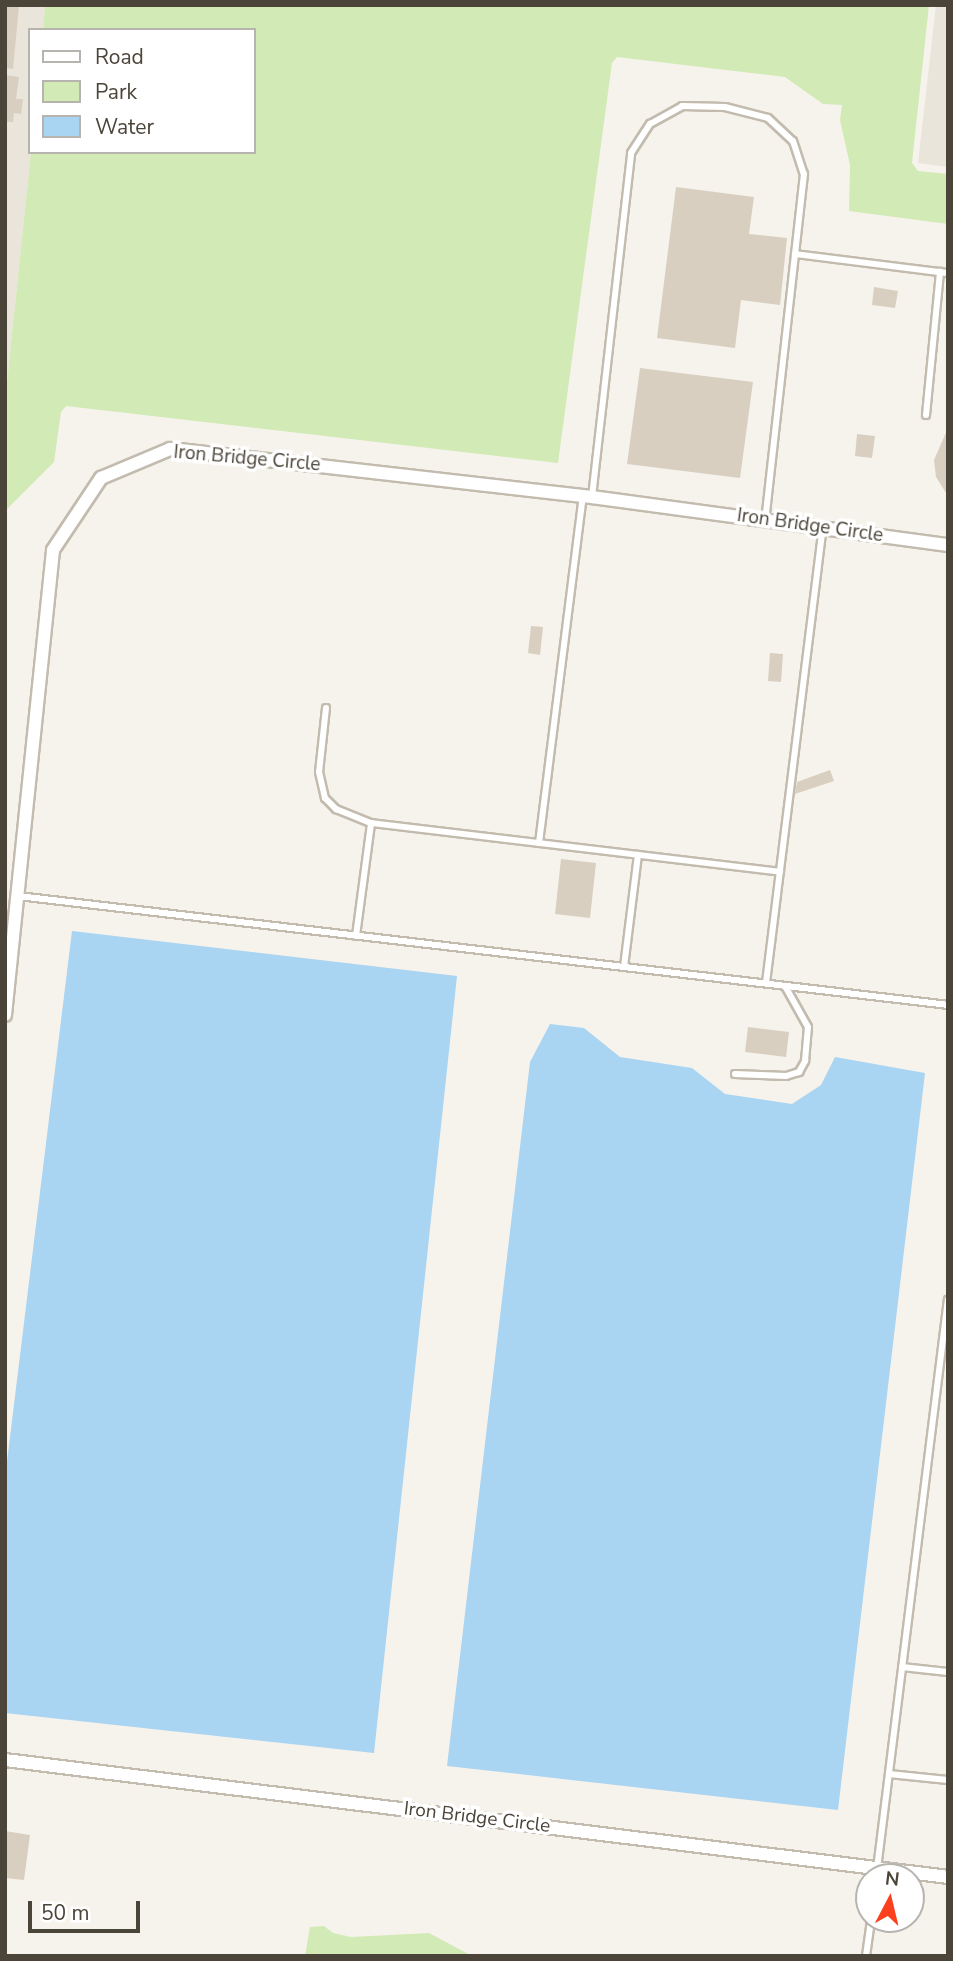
<!DOCTYPE html>
<style>
body{margin:0}
#map{position:relative;width:953px;height:1961px;overflow:hidden;background:#f6f3ec;font-family:"Nunito Sans",sans-serif}
div>[style]{position:absolute}
[style*='--x']{left:calc(var(--x)*1px);top:calc(var(--y)*1px);width:calc(var(--w)*1px);rotate:calc(var(--a)*1deg)}
.residential>*{inset:0;background:#eae5da}
.green>*{inset:0;background:#d2eab5}
.water>*{inset:0;background:#a9d4f2}
.building>*{inset:0;background:#d8cfc1}
.roads{filter:drop-shadow(2px 0 #c2bbae) drop-shadow(-2px 0 #c2bbae) drop-shadow(0 2px #c2bbae) drop-shadow(0 -2px #c2bbae)}
.lane>*{height:6px;margin:-3px;padding:0 3px;transform-origin:3px;border-radius:3px;background:#fff}
.street>*{height:12px;margin:-6px;padding:0 6px;transform-origin:6px;border-radius:6px;background:#fff}
span{translate:-50% -50%;white-space:nowrap;text-align:center;line-height:1.15;-webkit-text-stroke:7px #fff;paint-order:stroke}
.street-label{font-size:19px;color:#4b4439}
.frame{position:absolute;inset:0;border:7px solid #4b4439;pointer-events:none}
.legend{position:absolute;left:28px;top:28px;width:228px;height:126px;box-sizing:border-box;background:#fff;border:2px solid #b7b4b0;margin:0;padding:9px 12px;list-style:none;font-size:21px;color:#4b4439}
.legend li{display:flex;align-items:center;gap:14px;height:35px}
.legend b{width:35px;border:2px solid #b7b4b0}
.north{position:absolute;left:855px;top:1863px;width:70px;height:70px;box-sizing:border-box;background:#fff;border:2px solid #b7b4b0;border-radius:50%;rotate:7deg;font-size:19px;font-weight:700;line-height:28px;text-align:center;color:#4b4439}
.north::after{content:'';display:block;margin:auto;width:24px;height:32px;background:#fc3f1d;clip-path:polygon(50% 0,100% 100%,50% 72%,0 100%)}
.scale{position:absolute;left:28px;top:1901px;width:112px;height:32px;box-sizing:border-box;border:4px solid #4b4439;border-top:0;padding-left:9px;font-size:21px;line-height:24px;white-space:nowrap;color:#4b4439;-webkit-text-stroke:5px #fff;paint-order:stroke}
</style>
<div id="map">
<div class="residential">
<div style="clip-path:polygon(5px 5px,45px 5px,43px 30px,30px 30px,31px 152px,5px 401px)"></div>
<div style="clip-path:polygon(936px 5px,948px 5px,948px 167px,918px 163px)"></div>
</div>
<div class="green">
<div style="clip-path:polygon(45px 5px,929px 5px,912px 163px,918px 171px,948px 174px,948px 224px,849px 211px,850px 165px,840px 120px,842px 105px,823px 104px,785px 77px,617px 57px,612px 63px,558px 463px,66px 406px,61px 412px,54px 462px,5px 511px,5px 401px,31px 152px,254px 152px,254px 30px,43px 30px)"></div>
<div style="clip-path:polygon(324px 1926px,333px 1933px,351px 1937px,429px 1933px,472px 1956px,305px 1956px,310px 1927px)"></div>
</div>
<div class="water">
<div style="clip-path:polygon(72px 931px,457px 976px,374px 1753px,5px 1713px,5px 1478px)"></div>
<div style="clip-path:polygon(550px 1024px,584px 1028px,620px 1057px,692px 1068px,725px 1094px,792px 1104px,821px 1085px,835px 1057px,925px 1073px,838px 1810px,447px 1766px,530px 1062px)"></div>
</div>
<div class="building">
<div style="clip-path:polygon(5px 5px,19px 5px,13px 69px,5px 68px)"></div>
<div style="clip-path:polygon(5px 75px,19px 77px,16px 99px,23px 99px,21px 114px,14px 113px,13px 122px,5px 122px)"></div>
<div style="clip-path:polygon(676px 187px,754px 197px,749px 234px,787px 238px,780px 305px,741px 300px,735px 348px,657px 338px)"></div>
<div style="clip-path:polygon(874px 287px,898px 291px,895px 308px,872px 305px)"></div>
<div style="clip-path:polygon(640px 368px,753px 382px,740px 478px,627px 464px)"></div>
<div style="clip-path:polygon(948px 428px,948px 496px,936px 477px,934px 460px)"></div>
<div style="clip-path:polygon(857px 434px,875px 436px,872px 458px,855px 456px)"></div>
<div style="clip-path:polygon(531px 626px,543px 627px,540px 655px,528px 653px)"></div>
<div style="clip-path:polygon(770px 653px,783px 654px,781px 682px,768px 681px)"></div>
<div style="clip-path:polygon(830px 770px,834px 781px,795px 794px,797px 782px)"></div>
<div style="clip-path:polygon(561px 859px,596px 863px,590px 918px,555px 914px)"></div>
<div style="clip-path:polygon(748px 1027px,789px 1032px,786px 1057px,745px 1052px)"></div>
<div style="clip-path:polygon(5px 1831px,30px 1835px,24px 1880px,5px 1878px)"></div>
</div>
<div class="roads">
<div class="lane">
<div style="--x:795;--y:254;--w:154;--a:7.1"></div>
<div style="--x:926;--y:415;--w:144;--a:-84.4"></div>
<div style="--x:592;--y:497;--w:346;--a:-83.5"></div>
<div style="--x:631;--y:153;--w:35;--a:-57"></div>
<div style="--x:650;--y:124;--w:37;--a:-29"></div>
<div style="--x:682;--y:106;--w:43;--a:1.3"></div>
<div style="--x:725;--y:107;--w:44;--a:14.3"></div>
<div style="--x:768;--y:118;--w:34;--a:43"></div>
<div style="--x:793;--y:141;--w:35;--a:72"></div>
<div style="--x:804;--y:174;--w:348;--a:96.4"></div>
<div style="--x:326;--y:708;--w:64;--a:96.2"></div>
<div style="--x:319;--y:772;--w:27;--a:77"></div>
<div style="--x:325;--y:798;--w:16;--a:45"></div>
<div style="--x:336;--y:809;--w:38;--a:22"></div>
<div style="--x:371;--y:823;--w:412;--a:6.8"></div>
<div style="--x:539;--y:843;--w:350;--a:-82.8"></div>
<div style="--x:18;--y:896;--w:936;--a:6.68"></div>
<div style="--x:356;--y:936;--w:114;--a:-82.4"></div>
<div style="--x:624;--y:967;--w:113;--a:-82.9"></div>
<div style="--x:766;--y:983;--w:459;--a:-82.9"></div>
<div style="--x:735;--y:1074;--w:51;--a:2.2"></div>
<div style="--x:786;--y:1076;--w:14;--a:-17"></div>
<div style="--x:799;--y:1072;--w:13;--a:-61"></div>
<div style="--x:805;--y:1061;--w:34;--a:-85"></div>
<div style="--x:808;--y:1027;--w:47;--a:-119.3"></div>
<div style="--x:902;--y:1667;--w:46;--a:6.2"></div>
<div style="--x:889;--y:1774;--w:59;--a:5.8"></div>
<div style="--x:876;--y:1877;--w:582;--a:-82.9"></div>
<div style="--x:866;--y:1956;--w:37;--a:-82"></div>
</div>
<div class="street">
<div style="--x:5;--y:1015;--w:467;--a:-84.1"></div>
<div style="--x:53;--y:550;--w:87;--a:-56.3"></div>
<div style="--x:101;--y:478;--w:75;--a:-22.8"></div>
<div style="--x:170;--y:449;--w:425;--a:6.5"></div>
<div style="--x:592;--y:497;--w:359;--a:7.7"></div>
<div style="--x:5;--y:1760;--w:950;--a:7.07"></div>
</div>
</div>
<div class="street-label">
<span style="left:247px;top:459px;rotate:5deg">Iron Bridge Circle</span>
<span style="left:810px;top:526px;rotate:8deg">Iron Bridge Circle</span>
<span style="left:477px;top:1818px;rotate:7deg">Iron Bridge Circle</span>
</div>
<div class="frame"></div>
<ul class="legend">
<li><b style="height:9px;background:#fff"></b>Road</li>
<li><b style="height:19px;background:#d2eab5"></b>Park</li>
<li><b style="height:19px;background:#a9d4f2"></b>Water</li>
</ul>
<div class="north">N</div>
<div class="scale">50 m</div>
</div>
